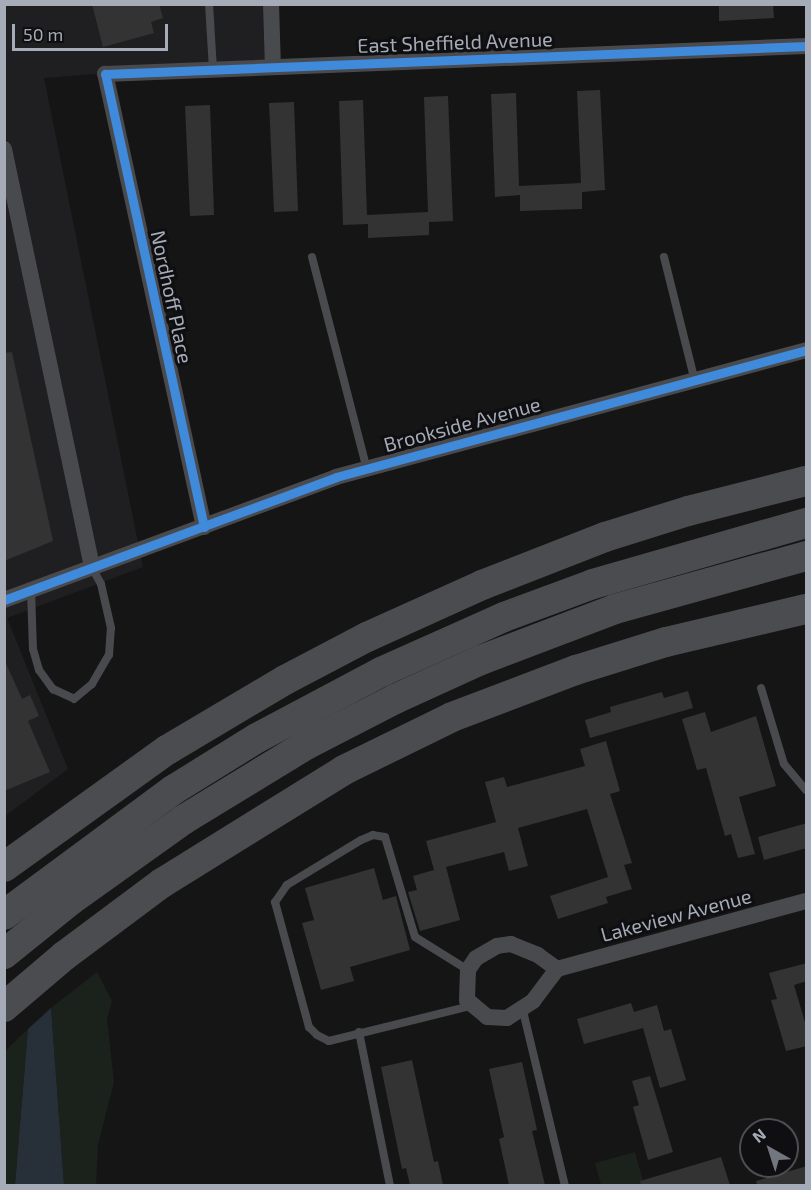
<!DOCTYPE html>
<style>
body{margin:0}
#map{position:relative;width:811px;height:1190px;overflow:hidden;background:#151515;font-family:"Exo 2",sans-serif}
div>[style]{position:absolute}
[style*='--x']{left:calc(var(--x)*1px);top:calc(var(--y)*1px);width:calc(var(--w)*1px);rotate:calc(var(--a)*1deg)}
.built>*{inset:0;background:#1f1f21}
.green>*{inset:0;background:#1b221c}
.water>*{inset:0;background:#273038}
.building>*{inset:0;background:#333334}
.service>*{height:8px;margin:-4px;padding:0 4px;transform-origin:4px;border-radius:4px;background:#494a4e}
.minor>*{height:16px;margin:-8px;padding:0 8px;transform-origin:8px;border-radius:8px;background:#494a4e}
.motorway>*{height:30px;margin:-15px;padding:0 15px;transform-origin:15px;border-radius:15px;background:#4b4c50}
.cycleway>*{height:9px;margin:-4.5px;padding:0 4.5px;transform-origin:4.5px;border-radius:4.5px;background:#408adc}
span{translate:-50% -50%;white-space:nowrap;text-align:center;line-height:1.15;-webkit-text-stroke:6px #0f0f11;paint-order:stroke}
.street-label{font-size:20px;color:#a5abb7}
.frame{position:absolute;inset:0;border:6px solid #a5abb7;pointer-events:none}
.north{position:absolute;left:739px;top:1118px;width:60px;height:60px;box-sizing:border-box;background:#0f0f11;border:2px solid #4b4d53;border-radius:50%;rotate:321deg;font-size:16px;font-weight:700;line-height:24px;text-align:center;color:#a5abb7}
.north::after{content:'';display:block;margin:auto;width:21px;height:27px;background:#73767e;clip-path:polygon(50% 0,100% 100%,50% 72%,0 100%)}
.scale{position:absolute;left:12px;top:24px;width:156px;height:27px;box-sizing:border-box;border:3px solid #a5abb7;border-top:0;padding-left:8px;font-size:18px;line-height:21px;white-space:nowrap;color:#a5abb7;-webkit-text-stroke:4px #0f0f11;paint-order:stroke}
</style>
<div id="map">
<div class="built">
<div style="clip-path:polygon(5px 5px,276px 5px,277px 60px,44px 78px,143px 567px,7px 618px,68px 769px,5px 816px)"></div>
</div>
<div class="green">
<div style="clip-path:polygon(97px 972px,112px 1001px,107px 1019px,114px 1082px,98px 1145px,96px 1185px,64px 1185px,51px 1008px)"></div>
<div style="clip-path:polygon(28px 1029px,15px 1185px,5px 1186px,5px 1051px)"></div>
<div style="clip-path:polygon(635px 1152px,644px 1185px,601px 1185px,595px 1163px)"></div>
</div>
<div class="water">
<div style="clip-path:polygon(51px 1008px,64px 1185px,15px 1185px,28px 1029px)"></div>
</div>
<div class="building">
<div style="clip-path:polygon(92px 4px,159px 4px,163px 18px,151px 22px,154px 33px,103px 47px)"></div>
<div style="clip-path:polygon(719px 4px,773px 4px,774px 18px,719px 21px)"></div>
<div style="clip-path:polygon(600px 90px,605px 190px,582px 192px,582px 209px,520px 211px,520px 195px,495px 197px,491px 94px,516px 93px,519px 186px,581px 183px,577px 91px)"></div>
<div style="clip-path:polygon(448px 96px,453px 221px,429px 222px,429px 235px,368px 238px,368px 224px,343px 225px,339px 101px,363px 100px,367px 215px,428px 212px,424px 97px)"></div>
<div style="clip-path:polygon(294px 102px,298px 211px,274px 212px,269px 103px)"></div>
<div style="clip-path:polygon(210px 105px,214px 215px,190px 216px,185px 106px)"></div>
<div style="clip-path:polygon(12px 352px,53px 541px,4px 561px,4px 353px)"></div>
<div style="clip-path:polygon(4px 659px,22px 699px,30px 695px,39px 716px,28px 721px,50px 772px,4px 791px)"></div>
<div style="clip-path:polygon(688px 691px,693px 708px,590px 738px,585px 720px,611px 712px,610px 707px,662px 692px,664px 698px)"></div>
<div style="clip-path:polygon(705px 712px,711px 732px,756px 716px,776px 786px,739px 797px,755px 854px,738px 858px,731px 834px,725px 836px,706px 768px,697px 770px,682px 719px)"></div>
<div style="clip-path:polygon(606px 741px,620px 791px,610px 794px,632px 863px,624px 865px,632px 889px,606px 897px,608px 903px,558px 919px,550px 896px,608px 877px,587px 809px,518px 828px,528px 866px,509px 871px,504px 852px,446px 867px,460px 920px,420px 931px,408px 892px,417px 890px,413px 876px,434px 870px,426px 841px,496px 822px,485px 782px,504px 777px,507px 787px,585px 766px,580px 749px)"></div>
<div style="clip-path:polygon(807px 823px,807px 848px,764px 860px,758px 837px)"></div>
<div style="clip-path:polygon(374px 868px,383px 900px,396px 896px,410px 950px,350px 967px,354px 981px,321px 990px,302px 923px,314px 920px,305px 888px)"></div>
<div style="clip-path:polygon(807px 963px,807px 981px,794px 985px,807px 1029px,807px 1046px,786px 1051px,771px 1000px,777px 999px,769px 973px)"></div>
<div style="clip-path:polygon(631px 1003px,634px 1012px,657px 1005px,664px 1031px,671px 1029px,686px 1080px,660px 1088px,643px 1028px,584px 1044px,577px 1019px)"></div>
<div style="clip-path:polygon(412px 1060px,434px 1162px,438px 1161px,443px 1185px,410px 1185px,406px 1168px,402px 1169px,381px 1067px)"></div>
<div style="clip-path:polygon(522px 1062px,537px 1130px,532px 1131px,545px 1185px,509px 1185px,499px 1139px,504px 1137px,489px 1069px)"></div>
<div style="clip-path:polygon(650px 1076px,673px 1152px,648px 1160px,633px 1107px,639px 1105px,632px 1081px)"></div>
<div style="clip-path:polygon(721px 1157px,730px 1185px,641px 1185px,640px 1181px)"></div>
<div style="clip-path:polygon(807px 1166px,807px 1185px,757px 1185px,756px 1181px)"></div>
</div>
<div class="service">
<div style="--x:209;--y:4;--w:65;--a:86.5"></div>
<div style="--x:312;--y:257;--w:219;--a:75.5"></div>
<div style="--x:664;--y:257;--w:128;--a:76"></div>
<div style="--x:31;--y:590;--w:59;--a:88.1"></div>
<div style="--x:33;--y:649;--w:22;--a:74"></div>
<div style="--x:39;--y:670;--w:24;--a:54"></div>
<div style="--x:53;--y:689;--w:23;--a:25"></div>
<div style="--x:74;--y:699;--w:23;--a:-40"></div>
<div style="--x:92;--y:684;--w:34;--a:-60"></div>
<div style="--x:109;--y:655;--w:27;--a:-86"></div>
<div style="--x:111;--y:628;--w:45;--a:-102.8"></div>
<div style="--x:101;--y:584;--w:18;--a:-119"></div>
<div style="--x:761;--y:688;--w:79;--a:73.2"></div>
<div style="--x:784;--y:764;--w:34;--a:50"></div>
<div style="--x:468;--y:970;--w:62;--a:-148.1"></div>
<div style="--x:415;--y:937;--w:104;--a:-106.7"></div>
<div style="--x:385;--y:837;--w:12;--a:-171"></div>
<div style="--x:373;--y:835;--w:13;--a:157"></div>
<div style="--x:361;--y:840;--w:87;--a:148.7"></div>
<div style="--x:287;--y:885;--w:21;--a:125"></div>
<div style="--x:275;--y:902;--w:130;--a:74.8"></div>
<div style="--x:309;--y:1027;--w:11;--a:45"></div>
<div style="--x:317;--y:1035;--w:13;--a:27"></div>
<div style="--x:329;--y:1041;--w:145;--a:-13.9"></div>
<div style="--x:523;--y:1011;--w:180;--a:76.5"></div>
<div style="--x:359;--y:1032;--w:157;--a:78.6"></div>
</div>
<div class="minor">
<div style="--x:271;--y:4;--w:63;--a:88.2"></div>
<div style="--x:4;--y:149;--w:428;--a:78.1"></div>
<div style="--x:204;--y:527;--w:464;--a:-102.3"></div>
<div style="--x:105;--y:74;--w:702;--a:-2.29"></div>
<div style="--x:4;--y:600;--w:354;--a:-20.3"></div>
<div style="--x:336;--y:477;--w:487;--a:-15.1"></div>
<div style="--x:557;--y:969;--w:24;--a:-144"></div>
<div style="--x:538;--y:955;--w:29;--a:-158"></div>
<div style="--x:511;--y:944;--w:14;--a:172"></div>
<div style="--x:497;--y:946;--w:24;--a:150"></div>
<div style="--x:476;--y:958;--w:14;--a:124"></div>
<div style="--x:468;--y:970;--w:30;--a:92"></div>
<div style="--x:467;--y:1000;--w:26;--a:40"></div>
<div style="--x:487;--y:1017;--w:20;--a:3"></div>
<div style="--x:507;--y:1018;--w:31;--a:-33"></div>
<div style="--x:533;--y:1001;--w:40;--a:-53"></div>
<div style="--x:557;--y:969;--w:258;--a:-15.3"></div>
</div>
<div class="motorway">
<div style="--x:4;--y:867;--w:201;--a:-35.7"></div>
<div style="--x:167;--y:750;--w:137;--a:-30.7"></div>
<div style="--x:285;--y:680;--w:93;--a:-27.7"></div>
<div style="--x:367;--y:637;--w:126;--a:-24.3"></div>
<div style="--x:482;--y:585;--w:132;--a:-21.3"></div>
<div style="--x:605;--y:537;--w:87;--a:-17.4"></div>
<div style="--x:688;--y:511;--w:122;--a:-14.3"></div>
<div style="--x:4;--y:915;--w:210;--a:-36.5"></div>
<div style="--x:173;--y:790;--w:99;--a:-31.8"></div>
<div style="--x:257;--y:738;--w:140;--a:-28"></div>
<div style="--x:381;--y:672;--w:135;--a:-24.1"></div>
<div style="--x:504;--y:617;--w:95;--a:-20.3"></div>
<div style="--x:593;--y:584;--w:222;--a:-16"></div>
<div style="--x:4;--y:954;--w:86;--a:-38.9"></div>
<div style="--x:71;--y:900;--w:138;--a:-35.5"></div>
<div style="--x:183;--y:820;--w:144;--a:-31.4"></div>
<div style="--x:306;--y:745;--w:100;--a:-27.3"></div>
<div style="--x:395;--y:699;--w:94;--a:-24.4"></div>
<div style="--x:481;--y:660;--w:143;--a:-20.8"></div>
<div style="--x:615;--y:609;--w:198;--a:-15.5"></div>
<div style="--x:4;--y:1007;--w:79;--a:-40.4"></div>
<div style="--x:64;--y:956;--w:122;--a:-36.7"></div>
<div style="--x:162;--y:883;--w:214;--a:-31.8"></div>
<div style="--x:344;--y:770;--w:120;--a:-26.1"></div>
<div style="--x:452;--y:717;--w:133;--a:-20.8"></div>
<div style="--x:576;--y:670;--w:94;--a:-17.3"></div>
<div style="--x:666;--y:642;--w:144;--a:-13.3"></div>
</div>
<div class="cycleway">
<div style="--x:204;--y:527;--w:464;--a:-102.3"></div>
<div style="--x:105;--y:74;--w:702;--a:-2.29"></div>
<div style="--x:4;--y:600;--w:354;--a:-20.3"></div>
<div style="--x:336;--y:477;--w:487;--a:-15.1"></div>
</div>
<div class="street-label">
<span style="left:455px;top:42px;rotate:-2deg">East Sheffield Avenue</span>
<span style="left:172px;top:297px;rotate:78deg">Nordhoff Place</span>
<span style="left:462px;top:424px;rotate:-15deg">Brookside Avenue</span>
<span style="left:676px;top:915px;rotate:-15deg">Lakeview Avenue</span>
</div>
<div class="frame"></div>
<div class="north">N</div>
<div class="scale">50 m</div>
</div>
